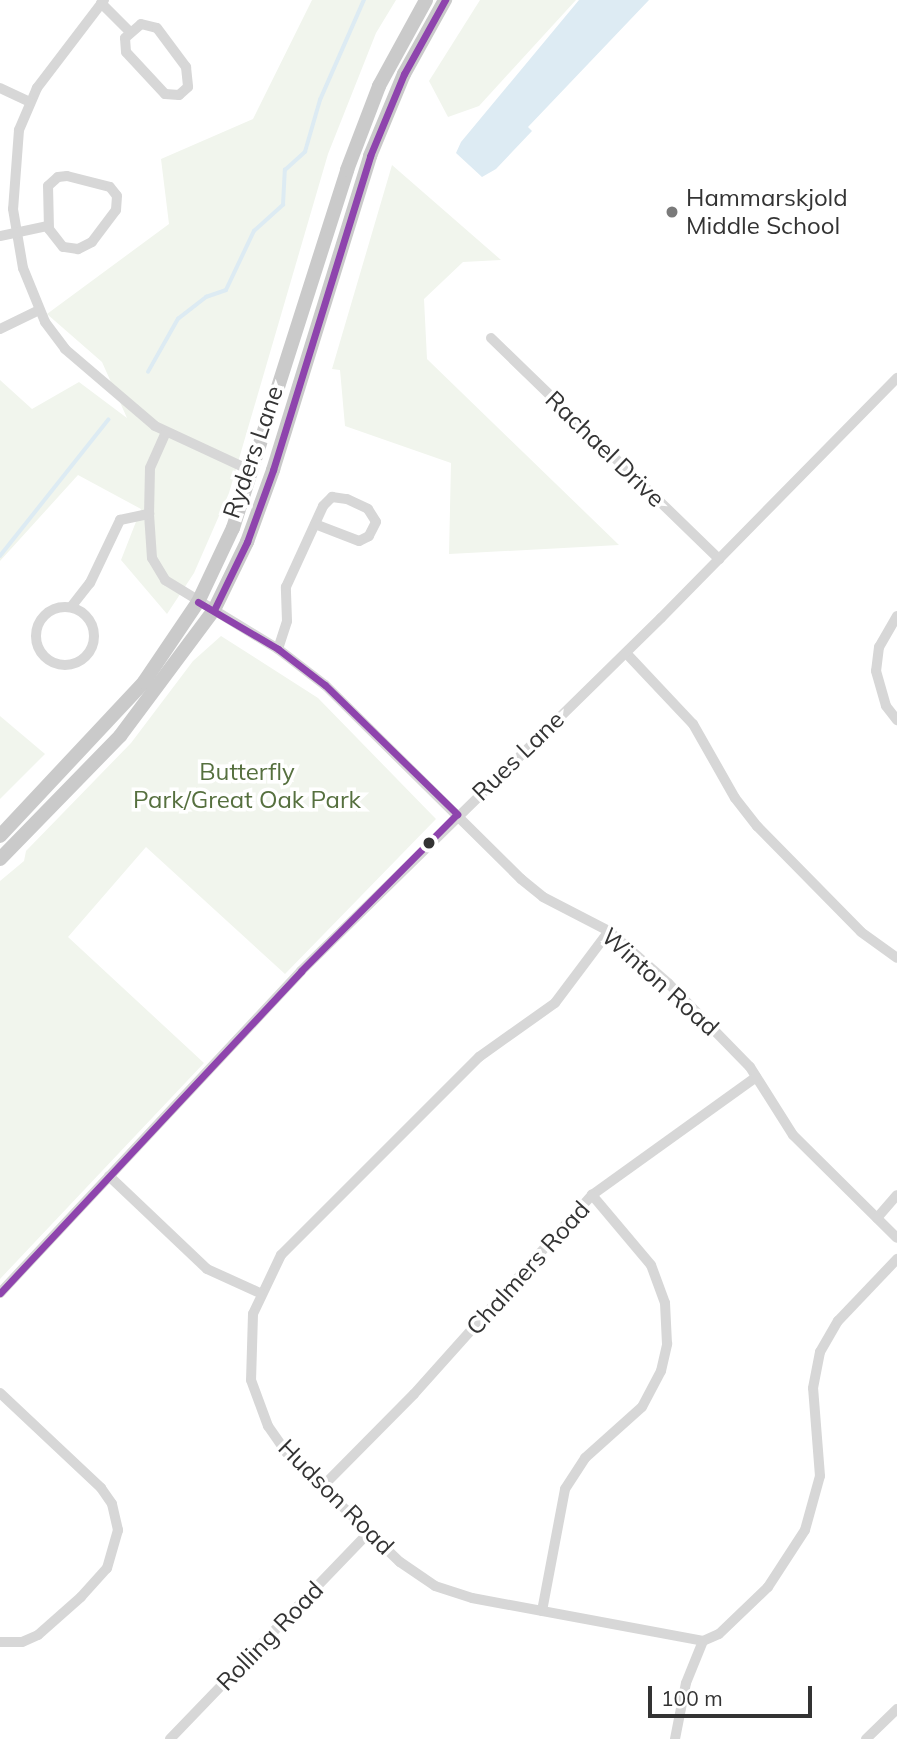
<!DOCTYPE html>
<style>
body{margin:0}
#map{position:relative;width:897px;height:1739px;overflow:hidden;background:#fff;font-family:Mulish,sans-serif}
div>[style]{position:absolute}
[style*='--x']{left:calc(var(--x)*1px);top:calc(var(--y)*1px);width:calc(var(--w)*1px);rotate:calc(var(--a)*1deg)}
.green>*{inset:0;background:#f1f5ed}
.water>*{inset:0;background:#ddebf3}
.stream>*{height:3.5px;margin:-1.75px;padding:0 1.75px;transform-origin:1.75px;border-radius:1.75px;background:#ddebf3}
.minor>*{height:10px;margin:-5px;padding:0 5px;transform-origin:5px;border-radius:5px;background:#d7d7d7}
.minor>.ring{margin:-5px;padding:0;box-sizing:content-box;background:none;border:10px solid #d7d7d7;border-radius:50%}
.major>*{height:14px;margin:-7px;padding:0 7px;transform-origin:7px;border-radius:7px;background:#cacaca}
.bus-1>*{height:7px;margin:-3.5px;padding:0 3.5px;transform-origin:3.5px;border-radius:3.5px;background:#8e44ad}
.dots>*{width:19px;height:19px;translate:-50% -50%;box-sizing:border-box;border:4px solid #fff;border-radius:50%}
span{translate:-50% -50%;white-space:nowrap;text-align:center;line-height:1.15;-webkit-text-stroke:7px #fff;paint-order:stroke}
.poi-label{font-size:24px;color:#333}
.left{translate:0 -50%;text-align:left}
.street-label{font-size:24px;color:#333}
.park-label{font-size:24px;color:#56703f}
.scale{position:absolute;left:648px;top:1686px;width:164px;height:32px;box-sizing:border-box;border:4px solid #333;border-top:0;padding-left:9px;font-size:21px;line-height:24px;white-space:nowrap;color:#333;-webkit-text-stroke:5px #fff;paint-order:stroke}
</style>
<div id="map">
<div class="green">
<div style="clip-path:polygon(312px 0,396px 0,376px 33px,328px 154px,229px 493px,194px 573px,167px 614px,121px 560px,141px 509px,78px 475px,0 561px,0 380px,32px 409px,79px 382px,127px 418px,102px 362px,47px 314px,169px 224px,161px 159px,253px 119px)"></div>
<div style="clip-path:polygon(480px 0,576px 0,479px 106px,448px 117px,429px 81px)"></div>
<div style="clip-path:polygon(392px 165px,501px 260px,463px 262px,424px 299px,427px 359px,619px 545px,449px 554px,451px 463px,345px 426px,340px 370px,332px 369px)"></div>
<div style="clip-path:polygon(221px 636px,318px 698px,436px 819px,285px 974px,146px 847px,68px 937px,204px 1063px,0 1279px,0 881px,24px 861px,26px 851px,131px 743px,193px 661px)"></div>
<div style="clip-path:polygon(0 716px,45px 754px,0 799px)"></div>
</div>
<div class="water">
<div style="clip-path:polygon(579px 0,649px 0,528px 127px,532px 131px,496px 169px,482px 177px,456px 153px,461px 142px)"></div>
</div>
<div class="stream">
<div style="--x:148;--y:372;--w:61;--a:-60.5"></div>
<div style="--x:178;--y:319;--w:36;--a:-38"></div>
<div style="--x:206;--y:297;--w:21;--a:-19"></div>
<div style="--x:226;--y:290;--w:65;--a:-64.6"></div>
<div style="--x:254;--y:231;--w:39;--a:-42"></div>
<div style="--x:283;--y:205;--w:35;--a:-87"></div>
<div style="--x:285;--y:170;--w:27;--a:-42"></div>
<div style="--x:305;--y:152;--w:54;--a:-73.9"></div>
<div style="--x:320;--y:100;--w:109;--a:-66.3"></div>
<div style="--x:0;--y:556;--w:174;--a:-51.5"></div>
</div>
<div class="minor">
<div style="--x:104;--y:0;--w:111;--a:127.3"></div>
<div style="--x:37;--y:88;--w:46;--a:113.2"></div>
<div style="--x:19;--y:130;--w:79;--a:94.3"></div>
<div style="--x:13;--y:209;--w:60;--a:80.4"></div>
<div style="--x:23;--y:268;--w:58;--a:67.8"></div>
<div style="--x:45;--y:322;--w:34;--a:53"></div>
<div style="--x:65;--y:349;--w:118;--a:40.5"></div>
<div style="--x:155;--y:426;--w:105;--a:24.9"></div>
<div style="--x:101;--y:3;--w:40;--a:45"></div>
<div style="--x:141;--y:24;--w:16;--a:14"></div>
<div style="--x:157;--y:28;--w:49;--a:53.4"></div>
<div style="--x:186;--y:67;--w:20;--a:84"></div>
<div style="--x:188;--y:87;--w:12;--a:138"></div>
<div style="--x:179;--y:95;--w:14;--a:-176"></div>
<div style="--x:165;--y:94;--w:57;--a:-132.9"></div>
<div style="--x:126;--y:52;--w:14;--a:-94"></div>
<div style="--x:125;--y:38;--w:21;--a:-41"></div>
<div style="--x:0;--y:88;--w:33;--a:25"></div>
<div style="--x:67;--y:176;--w:44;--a:14.3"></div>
<div style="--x:110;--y:187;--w:11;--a:52"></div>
<div style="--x:117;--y:196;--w:14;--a:94"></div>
<div style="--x:116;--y:210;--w:40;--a:127"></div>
<div style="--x:92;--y:242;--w:16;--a:153"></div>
<div style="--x:78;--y:249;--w:15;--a:-172"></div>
<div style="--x:63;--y:247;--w:23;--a:-128"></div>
<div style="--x:49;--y:229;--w:43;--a:-91.3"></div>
<div style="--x:48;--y:186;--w:13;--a:-42"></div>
<div style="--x:58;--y:177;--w:9;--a:-6"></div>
<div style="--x:0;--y:236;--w:49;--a:-11.8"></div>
<div style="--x:0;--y:329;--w:43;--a:-26"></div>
<div style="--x:491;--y:338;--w:318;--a:44.1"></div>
<div style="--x:166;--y:432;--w:39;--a:114"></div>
<div style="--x:150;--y:468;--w:46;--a:91.2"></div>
<div style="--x:149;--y:514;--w:44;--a:86.1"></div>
<div style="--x:152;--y:558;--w:26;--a:59"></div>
<div style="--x:165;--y:580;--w:132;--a:31.4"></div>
<div style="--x:278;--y:649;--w:59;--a:37.5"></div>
<div style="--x:325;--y:685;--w:276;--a:44.7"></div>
<div style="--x:521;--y:879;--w:28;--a:39"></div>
<div style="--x:543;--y:897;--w:74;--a:27.3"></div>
<div style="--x:609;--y:931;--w:79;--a:41.4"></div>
<div style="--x:668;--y:983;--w:117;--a:45.7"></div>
<div style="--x:750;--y:1067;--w:80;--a:57.7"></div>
<div style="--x:793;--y:1135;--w:146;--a:44.7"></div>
<div class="ring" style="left:36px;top:607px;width:48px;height:48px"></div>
<div style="--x:71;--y:607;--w:31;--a:-52"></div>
<div style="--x:90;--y:583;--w:70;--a:-64.5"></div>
<div style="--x:120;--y:520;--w:30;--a:-12"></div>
<div style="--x:897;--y:616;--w:36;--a:120"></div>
<div style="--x:879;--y:647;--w:24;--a:97"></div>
<div style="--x:876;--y:671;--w:36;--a:74"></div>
<div style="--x:886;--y:706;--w:18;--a:52"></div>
<div style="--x:278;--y:649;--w:29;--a:-72"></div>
<div style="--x:287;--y:621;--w:34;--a:-92"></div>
<div style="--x:286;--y:587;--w:89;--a:-65.4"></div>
<div style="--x:323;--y:506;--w:13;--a:-45"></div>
<div style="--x:332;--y:497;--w:15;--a:8"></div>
<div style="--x:347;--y:499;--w:23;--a:25"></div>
<div style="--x:368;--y:509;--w:15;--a:58"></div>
<div style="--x:376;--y:522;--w:16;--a:117"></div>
<div style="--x:369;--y:536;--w:11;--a:153"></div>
<div style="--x:359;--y:541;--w:47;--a:-158.9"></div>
<div style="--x:626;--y:653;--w:98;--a:46.7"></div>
<div style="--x:693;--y:724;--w:85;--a:60.4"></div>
<div style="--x:735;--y:798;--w:36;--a:52"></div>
<div style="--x:757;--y:826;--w:148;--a:45.5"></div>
<div style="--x:861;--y:932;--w:44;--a:35.8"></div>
<div style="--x:609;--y:931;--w:90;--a:126.9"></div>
<div style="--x:555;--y:1003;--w:93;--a:144.6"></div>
<div style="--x:479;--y:1057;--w:280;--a:135"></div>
<div style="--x:281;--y:1255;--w:65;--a:115.4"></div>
<div style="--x:253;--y:1314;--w:66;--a:91.7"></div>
<div style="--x:251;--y:1380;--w:49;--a:69.7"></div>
<div style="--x:268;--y:1426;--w:33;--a:55"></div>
<div style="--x:287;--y:1453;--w:157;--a:44"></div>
<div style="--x:400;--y:1562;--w:42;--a:34.4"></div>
<div style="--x:435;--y:1586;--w:39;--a:18"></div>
<div style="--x:472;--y:1598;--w:235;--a:10.5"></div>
<div style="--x:109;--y:1176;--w:135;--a:43.5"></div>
<div style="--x:207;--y:1269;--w:58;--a:24.4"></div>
<div style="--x:877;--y:1218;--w:30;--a:-49"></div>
<div style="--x:0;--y:1293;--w:441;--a:-46.9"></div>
<div style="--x:301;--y:971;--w:504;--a:-44.44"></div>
<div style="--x:661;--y:618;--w:337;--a:-45.5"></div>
<div style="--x:0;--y:1393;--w:139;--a:43.2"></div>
<div style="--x:101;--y:1488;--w:19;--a:55"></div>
<div style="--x:112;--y:1504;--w:27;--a:77"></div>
<div style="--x:118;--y:1530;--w:40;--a:106"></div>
<div style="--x:107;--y:1568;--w:39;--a:132"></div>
<div style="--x:81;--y:1597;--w:57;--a:138.5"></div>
<div style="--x:38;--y:1635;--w:17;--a:156"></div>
<div style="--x:22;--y:1642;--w:22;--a:180"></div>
<div style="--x:322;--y:1487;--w:131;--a:-45.3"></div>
<div style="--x:414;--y:1394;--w:267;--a:-48.2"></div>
<div style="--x:592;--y:1195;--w:202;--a:-35.7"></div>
<div style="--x:542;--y:1611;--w:124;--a:-79.3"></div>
<div style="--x:565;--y:1489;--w:37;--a:-57"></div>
<div style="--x:585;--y:1458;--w:76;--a:-41.8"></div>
<div style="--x:642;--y:1407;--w:41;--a:-62.2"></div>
<div style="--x:661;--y:1371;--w:28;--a:-77"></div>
<div style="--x:667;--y:1344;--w:41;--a:-92.8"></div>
<div style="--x:665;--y:1303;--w:40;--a:-110.2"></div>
<div style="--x:651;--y:1265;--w:92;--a:-130.1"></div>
<div style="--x:170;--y:1739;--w:287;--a:-46.1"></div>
<div style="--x:675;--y:1739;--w:57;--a:-78.9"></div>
<div style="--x:686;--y:1683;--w:45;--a:-68"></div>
<div style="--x:703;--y:1641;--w:17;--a:-24"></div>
<div style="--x:719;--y:1634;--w:68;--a:-43.8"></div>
<div style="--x:768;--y:1587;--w:68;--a:-57"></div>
<div style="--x:805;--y:1530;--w:56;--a:-74.5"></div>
<div style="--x:820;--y:1476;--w:88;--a:-94.5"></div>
<div style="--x:813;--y:1388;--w:37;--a:-79"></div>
<div style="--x:820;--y:1352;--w:36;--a:-60"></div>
<div style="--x:838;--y:1321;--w:86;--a:-46.4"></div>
<div style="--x:866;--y:1739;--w:43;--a:-44.1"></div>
</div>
<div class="major">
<div style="--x:0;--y:836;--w:211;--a:-46.9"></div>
<div style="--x:144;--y:682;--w:97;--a:-56"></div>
<div style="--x:198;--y:602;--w:82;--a:-64.7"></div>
<div style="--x:233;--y:528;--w:376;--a:-72.3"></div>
<div style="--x:347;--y:170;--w:90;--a:-69.1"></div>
<div style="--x:379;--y:86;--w:98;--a:-61.3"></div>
<div style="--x:0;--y:859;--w:172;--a:-45.7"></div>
<div style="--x:120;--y:736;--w:157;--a:-53.3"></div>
<div style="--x:214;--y:610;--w:76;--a:-64.1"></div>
<div style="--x:247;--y:542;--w:77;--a:-70.1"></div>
<div style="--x:273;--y:470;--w:329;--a:-72.8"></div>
<div style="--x:370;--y:156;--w:89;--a:-67.5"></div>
<div style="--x:404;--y:74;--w:85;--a:-61"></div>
</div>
<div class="bus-1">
<div style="--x:198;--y:602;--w:93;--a:30.4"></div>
<div style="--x:278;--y:649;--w:59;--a:37.5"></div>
<div style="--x:325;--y:685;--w:185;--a:44.3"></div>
<div style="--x:214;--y:610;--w:76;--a:-64.1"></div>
<div style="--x:247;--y:542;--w:77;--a:-70.1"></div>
<div style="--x:273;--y:470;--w:329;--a:-72.8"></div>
<div style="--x:370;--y:156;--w:89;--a:-67.5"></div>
<div style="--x:404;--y:74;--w:85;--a:-61"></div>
<div style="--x:0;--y:1293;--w:441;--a:-46.9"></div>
<div style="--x:301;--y:971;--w:221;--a:-45.2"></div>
</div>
<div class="dots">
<div style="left:672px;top:212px;background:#7a7a7a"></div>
<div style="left:429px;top:843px;background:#333"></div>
</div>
<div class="poi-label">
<span class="left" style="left:686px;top:212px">Hammarskjold<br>Middle School</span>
</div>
<div class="street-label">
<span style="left:605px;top:449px;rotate:44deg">Rachael Drive</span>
<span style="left:253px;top:452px;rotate:-71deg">Ryders Lane</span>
<span style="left:518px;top:756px;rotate:-44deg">Rues Lane</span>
<span style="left:660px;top:982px;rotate:42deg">Winton Road</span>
<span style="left:528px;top:1268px;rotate:-48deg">Chalmers Road</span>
<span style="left:336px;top:1497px;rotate:45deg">Hudson Road</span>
<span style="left:270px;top:1636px;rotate:-46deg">Rolling Road</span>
</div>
<div class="park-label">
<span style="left:247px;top:786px">Butterfly<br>Park/Great Oak Park</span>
</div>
<div class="scale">100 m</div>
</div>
